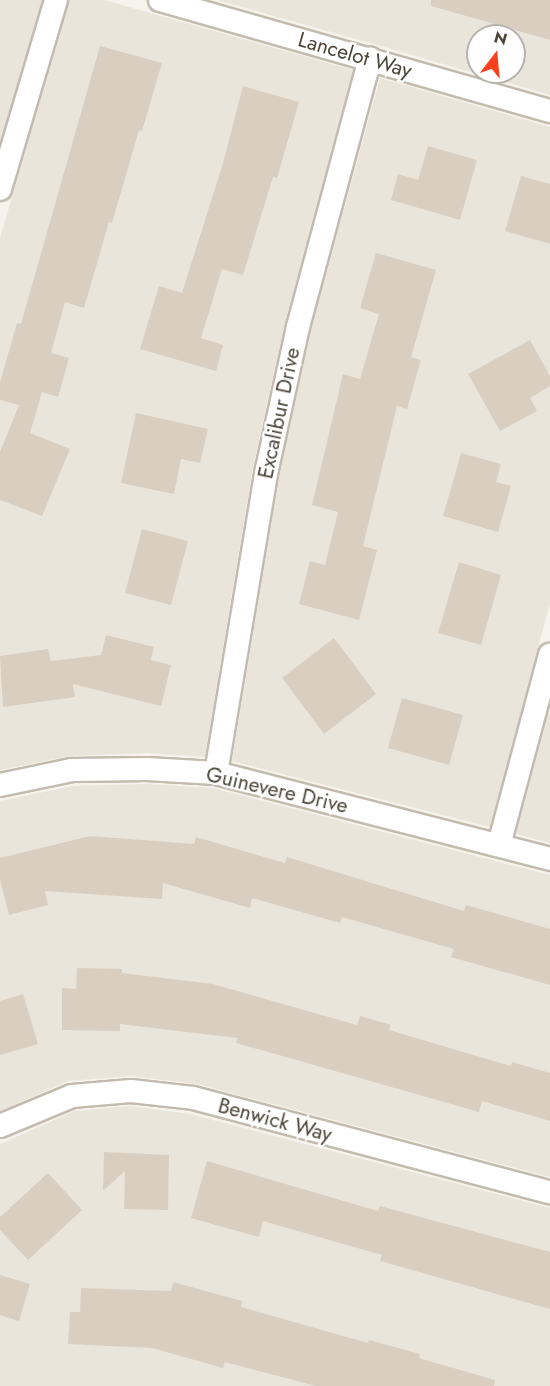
<!DOCTYPE html>
<style>
body{margin:0}
#map{position:relative;width:550px;height:1386px;overflow:hidden;background:#f6f3ec;font-family:Jost,sans-serif}
div>[style]{position:absolute}
[style*='--x']{left:calc(var(--x)*1px);top:calc(var(--y)*1px);width:calc(var(--w)*1px);rotate:calc(var(--a)*1deg)}
.residential>*{inset:0;background:#eae5da}
.building>*{inset:0;background:#d8cfc1}
.roads{filter:drop-shadow(2px 0 #c2bbae) drop-shadow(-2px 0 #c2bbae) drop-shadow(0 2px #c2bbae) drop-shadow(0 -2px #c2bbae)}
.street>*{height:22px;margin:-11px;padding:0 11px;transform-origin:11px;border-radius:11px;background:#fff}
span{translate:-50% -50%;white-space:nowrap;text-align:center;line-height:1.15;-webkit-text-stroke:4.5px #fff;paint-order:stroke}
.street-label{font-size:21px;color:#4b4439}
.north{position:absolute;left:466px;top:24px;width:60px;height:60px;box-sizing:border-box;background:#fff;border:2px solid #b7b4b0;border-radius:50%;rotate:16deg;font-size:16px;font-weight:700;line-height:24px;text-align:center;color:#4b4439}
.north::after{content:'';display:block;margin:auto;width:21px;height:27px;background:#fc3f1d;clip-path:polygon(50% 0,100% 100%,50% 72%,0 100%)}
</style>
<div id="map">
<div class="residential">
<div style="clip-path:polygon(0 0,42px 0,0 142px)"></div>
<div style="clip-path:polygon(70px 0,104px 0,353px 70px,285px 323px,253px 467px,205px 757px,148px 753px,70px 756px,0 770px,0 238px)"></div>
<div style="clip-path:polygon(evenodd,217px 0,550px 0,550px 95px,388px 48px,217px 0,478px 36px,514px 36px,514px 72px,478px 72px,478px 36px)"></div>
<div style="clip-path:polygon(380px 78px,550px 127px,550px 603px,490px 827px,232px 761px,280px 472px,311px 330px)"></div>
<div style="clip-path:polygon(550px 708px,550px 843px,516px 834px)"></div>
<div style="clip-path:polygon(146px 784px,213px 788px,550px 875px,550px 1177px,197px 1084px,131px 1076px,68px 1081px,0 1111px,0 801px,72px 786px)"></div>
<div style="clip-path:polygon(130px 1106px,190px 1114px,550px 1208px,550px 1386px,0 1386px,0 1144px,74px 1111px)"></div>
</div>
<div class="building">
<div style="clip-path:polygon(431px 0,550px 0,550px 40px,431px 6px)"></div>
<div style="clip-path:polygon(100px 46px,162px 63px,142px 131px,139px 130px,112px 223px,109px 222px,84px 308px,65px 302px,51px 353px,69px 358px,58px 397px,42px 392px,30px 433px,70px 449px,42px 516px,0 500px,0 452px,19px 405px,0 400px,0 382px,17px 323px,21px 324px)"></div>
<div style="clip-path:polygon(243px 86px,299px 102px,277px 178px,273px 177px,243px 275px,222px 269px,201px 338px,223px 345px,216px 371px,140px 349px,159px 286px,182px 293px,223px 163px)"></div>
<div style="clip-path:polygon(428px 146px,477px 160px,460px 220px,391px 200px,398px 174px,418px 180px)"></div>
<div style="clip-path:polygon(521px 176px,550px 184px,550px 244px,505px 231px)"></div>
<div style="clip-path:polygon(376px 253px,436px 270px,411px 357px,421px 360px,407px 409px,397px 406px,363px 546px,377px 550px,359px 620px,299px 604px,310px 561px,325px 565px,338px 512px,312px 505px,343px 374px,360px 379px,379px 314px,360px 308px)"></div>
<div style="clip-path:polygon(530px 340px,550px 376px,550px 386px,530px 398px,537px 411px,500px 431px,468px 374px)"></div>
<div style="clip-path:polygon(136px 413px,208px 429px,200px 463px,181px 459px,174px 494px,121px 483px)"></div>
<div style="clip-path:polygon(461px 453px,501px 464px,496px 482px,511px 486px,498px 532px,443px 516px)"></div>
<div style="clip-path:polygon(142px 529px,188px 541px,171px 605px,125px 593px)"></div>
<div style="clip-path:polygon(459px 562px,501px 575px,481px 645px,438px 633px)"></div>
<div style="clip-path:polygon(106px 635px,154px 647px,151px 660px,171px 665px,161px 706px,73px 684px,75px 697px,3px 707px,0 656px,48px 649px,51px 661px,101px 655px)"></div>
<div style="clip-path:polygon(334px 638px,376px 694px,324px 734px,282px 678px)"></div>
<div style="clip-path:polygon(402px 698px,463px 715px,449px 765px,388px 748px)"></div>
<div style="clip-path:polygon(90px 836px,194px 844px,196px 837px,285px 863px,287px 857px,464px 911px,466px 905px,550px 929px,550px 985px,451px 957px,454px 949px,342px 917px,340px 923px,252px 898px,250px 908px,163px 883px,162px 899px,45px 891px,48px 905px,9px 915px,0 879px,0 858px)"></div>
<div style="clip-path:polygon(77px 968px,122px 969px,122px 973px,213px 984px,357px 1025px,360px 1016px,391px 1025px,389px 1030px,511px 1066px,512px 1062px,550px 1073px,550px 1121px,482px 1101px,479px 1112px,236px 1043px,237px 1038px,120px 1024px,120px 1031px,62px 1030px,62px 988px,76px 989px)"></div>
<div style="clip-path:polygon(23px 994px,38px 1044px,0 1055px,0 1001px)"></div>
<div style="clip-path:polygon(104px 1152px,169px 1155px,168px 1210px,124px 1209px,125px 1171px,103px 1191px)"></div>
<div style="clip-path:polygon(207px 1161px,378px 1211px,380px 1206px,550px 1252px,550px 1309px,380px 1261px,382px 1255px,263px 1221px,259px 1237px,191px 1218px)"></div>
<div style="clip-path:polygon(48px 1173px,82px 1210px,28px 1260px,0 1230px,0 1217px)"></div>
<div style="clip-path:polygon(0 1275px,30px 1284px,19px 1321px,0 1315px)"></div>
<div style="clip-path:polygon(173px 1282px,242px 1301px,241px 1307px,368px 1343px,369px 1340px,420px 1354px,419px 1358px,495px 1380px,494px 1386px,316px 1386px,225px 1362px,223px 1368px,152px 1348px,68px 1344px,70px 1312px,80px 1312px,81px 1288px,171px 1291px)"></div>
</div>
<div class="roads">
<div class="street">
<div style="--x:160;--y:0;--w:405;--a:15.9"></div>
<div style="--x:0;--y:189;--w:197;--a:-73.5"></div>
<div style="--x:216;--y:773;--w:308;--a:-80.5"></div>
<div style="--x:267;--y:469;--w:145;--a:-77.7"></div>
<div style="--x:298;--y:327;--w:278;--a:-75"></div>
<div style="--x:0;--y:785;--w:74;--a:-11.8"></div>
<div style="--x:72;--y:770;--w:75;--a:-0.8"></div>
<div style="--x:147;--y:769;--w:69;--a:3.3"></div>
<div style="--x:216;--y:773;--w:345;--a:14.4"></div>
<div style="--x:499;--y:845;--w:197;--a:-75"></div>
<div style="--x:0;--y:1126;--w:78;--a:-22.6"></div>
<div style="--x:72;--y:1096;--w:59;--a:-4.8"></div>
<div style="--x:131;--y:1091;--w:62;--a:6.4"></div>
<div style="--x:193;--y:1098;--w:369;--a:14.8"></div>
</div>
</div>
<div class="street-label">
<span style="left:355px;top:55px;rotate:16deg">Lancelot Way</span>
<span style="left:279px;top:413px;rotate:-78deg">Excalibur Drive</span>
<span style="left:277px;top:790px;rotate:13deg">Guinevere Drive</span>
<span style="left:275px;top:1120px;rotate:15deg">Benwick Way</span>
</div>
<div class="north">N</div>
</div>
